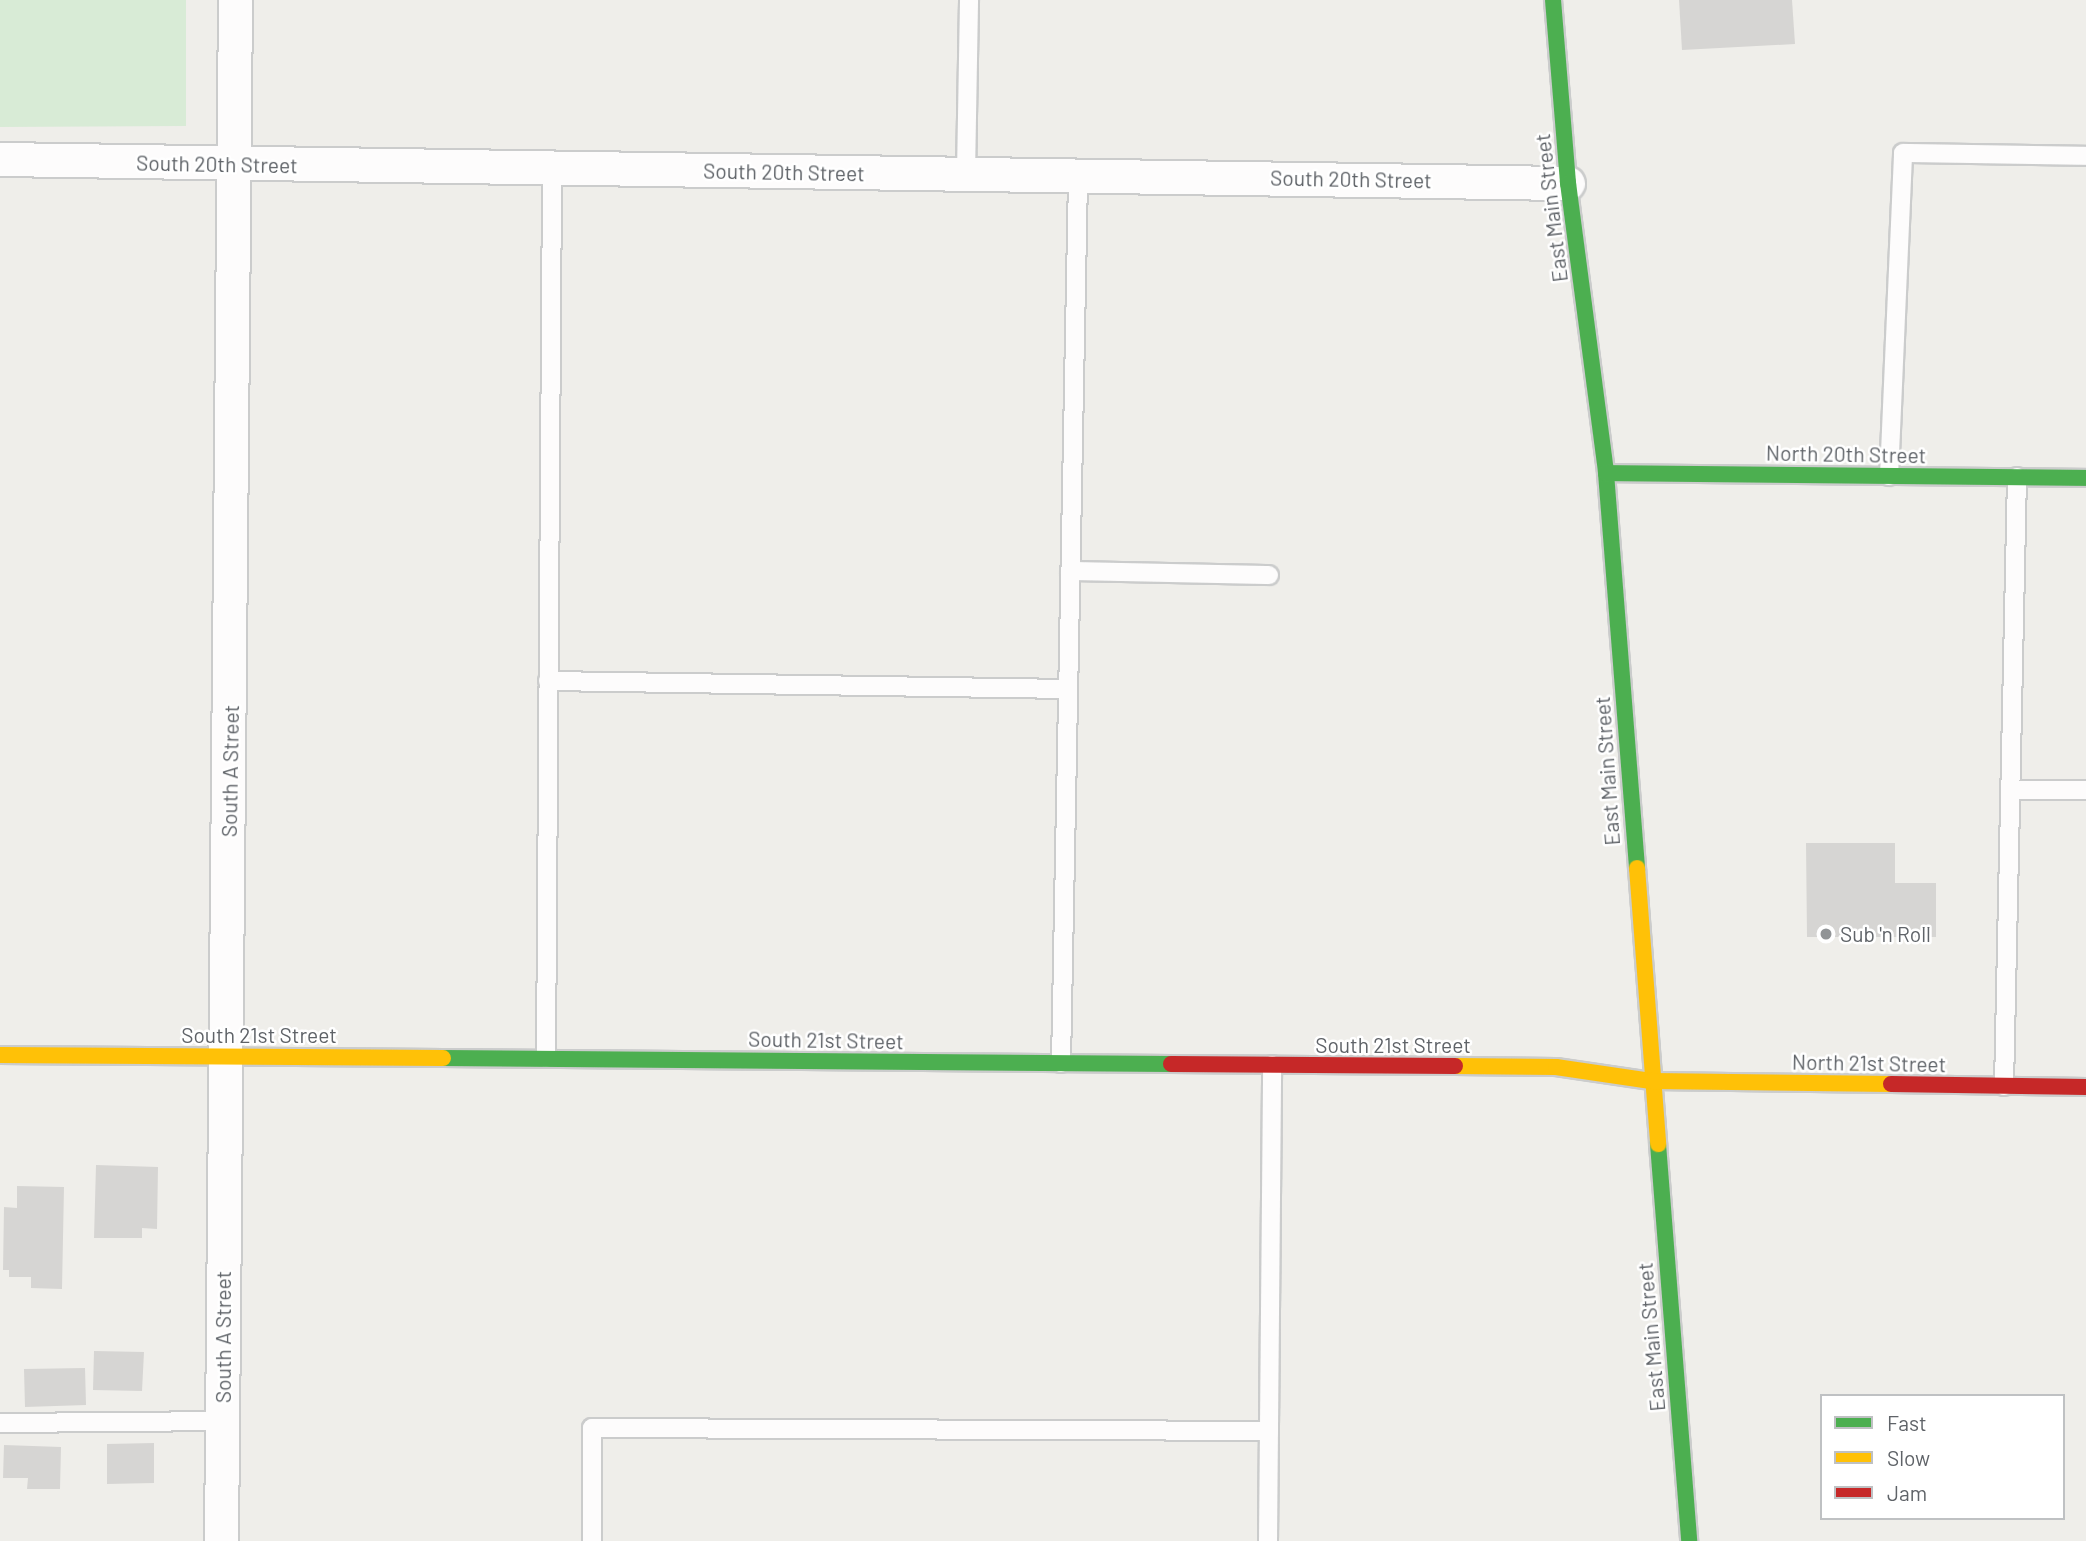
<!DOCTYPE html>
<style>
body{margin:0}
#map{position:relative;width:2086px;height:1541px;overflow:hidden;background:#efeeea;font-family:Barlow,sans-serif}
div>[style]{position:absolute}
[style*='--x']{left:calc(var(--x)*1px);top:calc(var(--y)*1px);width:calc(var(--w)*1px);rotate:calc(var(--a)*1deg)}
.green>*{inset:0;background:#d8ebd6}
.building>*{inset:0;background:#d6d5d3}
.roads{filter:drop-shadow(2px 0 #cbcccc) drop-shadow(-2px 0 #cbcccc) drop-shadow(0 2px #cbcccc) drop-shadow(0 -2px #cbcccc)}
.lane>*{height:18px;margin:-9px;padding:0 9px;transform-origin:9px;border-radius:9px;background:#fdfcfc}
.street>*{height:33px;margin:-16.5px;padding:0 16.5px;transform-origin:16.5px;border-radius:16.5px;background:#fdfcfc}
.fast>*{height:16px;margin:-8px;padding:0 8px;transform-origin:8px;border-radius:8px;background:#4caf50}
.slow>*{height:16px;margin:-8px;padding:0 8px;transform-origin:8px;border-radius:8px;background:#ffc107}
.jam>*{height:16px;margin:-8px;padding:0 8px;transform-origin:8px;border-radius:8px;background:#c62828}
.dots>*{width:19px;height:19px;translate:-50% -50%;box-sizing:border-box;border:4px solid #fff;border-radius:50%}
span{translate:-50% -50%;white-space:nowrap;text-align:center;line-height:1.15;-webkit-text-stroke:5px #fff;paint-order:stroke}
.street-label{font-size:21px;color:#5f6368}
.poi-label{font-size:21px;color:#5f6368}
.left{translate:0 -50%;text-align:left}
.legend{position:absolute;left:1820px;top:1394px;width:245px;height:126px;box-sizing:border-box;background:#fff;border:2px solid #bfc1c3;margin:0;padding:9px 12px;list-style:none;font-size:21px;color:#5f6368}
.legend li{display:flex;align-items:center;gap:14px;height:35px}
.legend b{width:35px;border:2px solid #bfc1c3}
</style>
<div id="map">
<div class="green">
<div style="clip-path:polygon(0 0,186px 0,186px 126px,0 127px)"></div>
</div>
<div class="building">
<div style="clip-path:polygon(1679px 0,1792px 0,1795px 44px,1682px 50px)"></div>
<div style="clip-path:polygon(1806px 843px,1895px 843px,1895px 883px,1936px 883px,1936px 937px,1807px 937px)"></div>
<div style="clip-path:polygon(96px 1165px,158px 1167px,157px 1229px,142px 1228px,142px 1238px,94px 1238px)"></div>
<div style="clip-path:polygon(17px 1186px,64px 1187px,62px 1289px,31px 1288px,31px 1277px,9px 1277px,9px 1270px,3px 1270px,4px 1207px,17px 1208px)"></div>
<div style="clip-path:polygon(94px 1351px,144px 1352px,142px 1391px,93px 1390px)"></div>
<div style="clip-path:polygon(85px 1368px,86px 1405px,25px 1407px,24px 1369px)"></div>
<div style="clip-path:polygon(154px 1443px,154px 1483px,107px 1484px,107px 1444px)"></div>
<div style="clip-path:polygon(4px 1445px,61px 1447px,60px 1489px,27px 1489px,28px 1478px,3px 1478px)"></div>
</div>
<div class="roads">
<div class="lane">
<div style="--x:966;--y:174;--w:174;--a:-89"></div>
<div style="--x:1889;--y:476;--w:323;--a:-87.5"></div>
<div style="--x:1903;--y:153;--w:183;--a:0.9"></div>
<div style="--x:1070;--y:571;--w:199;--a:1.2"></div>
<div style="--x:548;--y:681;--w:519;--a:0.88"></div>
<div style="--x:2011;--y:790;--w:75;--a:0"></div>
<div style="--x:546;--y:1058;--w:889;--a:-89.61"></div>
<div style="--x:1061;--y:1063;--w:887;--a:-88.9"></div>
<div style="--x:2004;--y:1086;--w:609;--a:-88.78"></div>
<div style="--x:0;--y:1423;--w:223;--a:-0.5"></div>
<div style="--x:592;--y:1541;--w:113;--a:-90"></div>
<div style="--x:592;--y:1428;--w:677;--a:0.25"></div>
<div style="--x:1268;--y:1541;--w:476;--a:-89.5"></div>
</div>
<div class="street">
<div style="--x:0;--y:159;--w:1568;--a:0.88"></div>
<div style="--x:221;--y:1541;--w:1541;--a:-89.48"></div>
</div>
<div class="fast">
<div style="--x:1553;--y:0;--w:184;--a:85.3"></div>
<div style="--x:1568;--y:183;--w:292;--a:82.5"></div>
<div style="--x:1606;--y:473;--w:396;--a:85.5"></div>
<div style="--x:1606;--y:473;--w:480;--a:0.6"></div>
<div style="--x:443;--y:1058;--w:728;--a:0.47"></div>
<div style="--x:1658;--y:1144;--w:398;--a:85.5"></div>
</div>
<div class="slow">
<div style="--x:1637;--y:868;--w:277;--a:85.6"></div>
<div style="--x:0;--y:1055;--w:443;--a:0.4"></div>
<div style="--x:1455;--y:1066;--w:101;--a:0.6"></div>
<div style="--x:1556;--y:1067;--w:96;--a:8.4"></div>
<div style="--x:1651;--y:1081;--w:240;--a:0.7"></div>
</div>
<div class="jam">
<div style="--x:1171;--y:1064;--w:284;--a:0.4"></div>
<div style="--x:1891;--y:1084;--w:195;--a:0.9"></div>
</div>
</div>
<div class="dots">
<div style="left:1826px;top:934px;background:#919496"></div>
</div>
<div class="street-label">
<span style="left:217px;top:164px;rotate:1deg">South 20th Street</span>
<span style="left:784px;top:172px;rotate:1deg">South 20th Street</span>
<span style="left:1351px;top:179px;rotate:1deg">South 20th Street</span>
<span style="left:1551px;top:208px;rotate:-97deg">East Main Street</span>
<span style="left:1846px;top:454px;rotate:1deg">North 20th Street</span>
<span style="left:230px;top:771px;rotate:-89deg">South A Street</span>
<span style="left:1607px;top:771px;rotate:-94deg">East Main Street</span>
<span style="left:259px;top:1035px">South 21st Street</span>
<span style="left:826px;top:1040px;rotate:1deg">South 21st Street</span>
<span style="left:1393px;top:1045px">South 21st Street</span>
<span style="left:1869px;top:1063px;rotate:1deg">North 21st Street</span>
<span style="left:223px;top:1337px;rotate:-90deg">South A Street</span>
<span style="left:1651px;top:1337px;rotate:-95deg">East Main Street</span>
</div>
<div class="poi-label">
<span class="left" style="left:1840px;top:934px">Sub 'n Roll</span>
</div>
<ul class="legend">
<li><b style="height:9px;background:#4caf50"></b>Fast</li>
<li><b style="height:9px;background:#ffc107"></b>Slow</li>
<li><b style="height:9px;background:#c62828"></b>Jam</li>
</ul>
</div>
